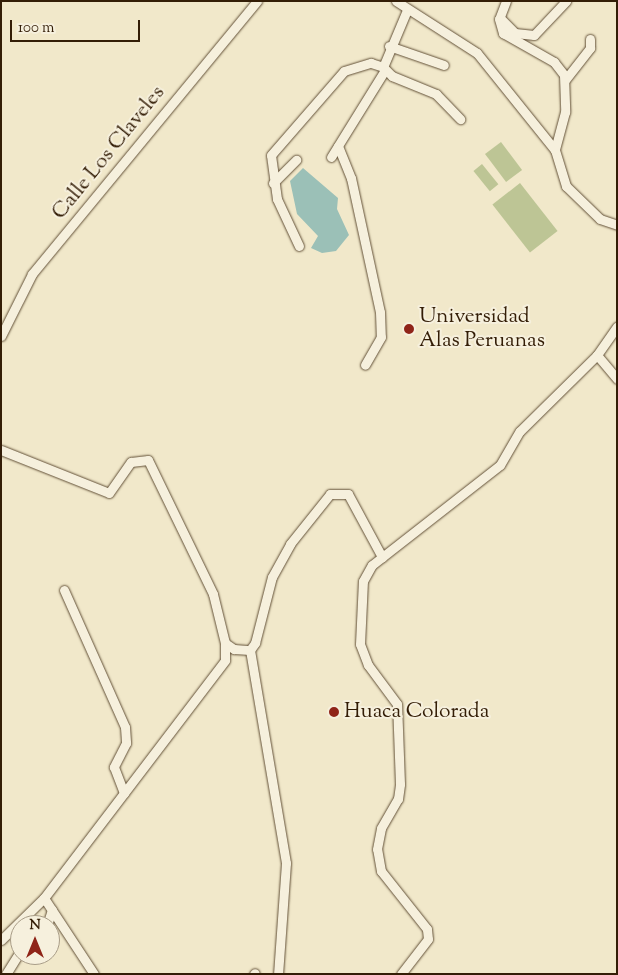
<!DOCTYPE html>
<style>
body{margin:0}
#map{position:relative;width:618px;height:975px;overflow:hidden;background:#f1e8ca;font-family:"Sorts Mill Goudy",serif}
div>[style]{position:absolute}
.green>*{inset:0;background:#bdc595;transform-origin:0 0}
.water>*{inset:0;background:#9bc0b7}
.roads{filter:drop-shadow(0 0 1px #625037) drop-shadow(0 0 1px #625037)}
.minor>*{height:9px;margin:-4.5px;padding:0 4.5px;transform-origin:4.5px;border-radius:4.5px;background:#f6f0dd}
.dots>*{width:14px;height:14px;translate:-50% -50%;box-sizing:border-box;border:2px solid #f6f0dd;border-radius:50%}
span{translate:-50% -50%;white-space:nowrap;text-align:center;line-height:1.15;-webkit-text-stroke:4px #f6f0dd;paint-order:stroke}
.street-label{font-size:21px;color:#331d06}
.poi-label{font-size:21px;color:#331d06}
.left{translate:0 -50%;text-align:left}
.frame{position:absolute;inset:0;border:2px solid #331d06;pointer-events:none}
.north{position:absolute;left:10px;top:915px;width:50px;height:50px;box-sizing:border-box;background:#f6f0dd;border:1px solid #a89c87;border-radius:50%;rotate:0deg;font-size:14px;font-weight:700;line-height:20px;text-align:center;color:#331d06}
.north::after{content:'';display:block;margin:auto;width:18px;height:22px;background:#8f2418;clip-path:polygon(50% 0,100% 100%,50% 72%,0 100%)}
.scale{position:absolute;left:10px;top:20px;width:130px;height:22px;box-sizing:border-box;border:2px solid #331d06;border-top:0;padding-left:6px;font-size:15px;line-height:18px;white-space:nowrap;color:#331d06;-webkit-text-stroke:4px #f6f0dd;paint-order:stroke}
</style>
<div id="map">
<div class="green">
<div style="left:501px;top:142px;width:35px;height:20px;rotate:53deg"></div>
<div style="left:482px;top:164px;width:26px;height:11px;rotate:51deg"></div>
<div style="left:520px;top:183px;width:61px;height:35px;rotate:52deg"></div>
</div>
<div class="water">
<div style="clip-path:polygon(303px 168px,338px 198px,337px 209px,349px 235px,336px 251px,322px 253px,311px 248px,318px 236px,297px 214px,290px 181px)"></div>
</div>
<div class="roads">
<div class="minor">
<div style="left:396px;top:1px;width:96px;rotate:32.7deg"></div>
<div style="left:477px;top:53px;width:124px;rotate:51.2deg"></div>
<div style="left:506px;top:1px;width:19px;rotate:111deg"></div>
<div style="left:499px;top:19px;width:15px;rotate:74deg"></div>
<div style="left:503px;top:33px;width:59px;rotate:29.6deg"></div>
<div style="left:554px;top:62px;width:16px;rotate:52deg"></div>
<div style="left:564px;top:75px;width:37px;rotate:88deg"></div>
<div style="left:565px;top:112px;width:39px;rotate:105deg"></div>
<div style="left:555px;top:150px;width:38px;rotate:73deg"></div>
<div style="left:566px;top:186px;width:47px;rotate:44.1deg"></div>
<div style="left:600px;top:219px;width:18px;rotate:19deg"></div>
<div style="left:407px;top:10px;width:62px;rotate:112.8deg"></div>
<div style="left:383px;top:67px;width:13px;rotate:45deg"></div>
<div style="left:392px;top:76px;width:48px;rotate:22.2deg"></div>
<div style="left:436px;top:94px;width:35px;rotate:46deg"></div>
<div style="left:501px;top:19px;width:20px;rotate:45deg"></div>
<div style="left:515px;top:33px;width:19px;rotate:6deg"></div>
<div style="left:534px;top:35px;width:47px;rotate:-46.7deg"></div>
<div style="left:389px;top:46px;width:58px;rotate:19.1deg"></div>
<div style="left:565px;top:80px;width:41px;rotate:-52deg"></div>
<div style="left:590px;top:48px;width:9px;rotate:-90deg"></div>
<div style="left:338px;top:146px;width:35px;rotate:68deg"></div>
<div style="left:351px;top:178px;width:137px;rotate:77.8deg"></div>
<div style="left:380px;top:312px;width:25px;rotate:88deg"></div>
<div style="left:381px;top:337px;width:32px;rotate:120deg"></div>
<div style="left:331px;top:157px;width:102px;rotate:-58.2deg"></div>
<div style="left:273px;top:183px;width:33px;rotate:-45deg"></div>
<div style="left:299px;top:246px;width:52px;rotate:-115.1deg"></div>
<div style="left:277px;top:199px;width:44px;rotate:-97.8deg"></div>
<div style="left:271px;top:155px;width:111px;rotate:-49deg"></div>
<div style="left:344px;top:71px;width:28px;rotate:-17deg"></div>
<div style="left:371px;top:63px;width:13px;rotate:18deg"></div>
<div style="left:1px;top:336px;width:69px;rotate:-63.4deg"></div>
<div style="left:32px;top:274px;width:354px;rotate:-50.5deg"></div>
<div style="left:597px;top:355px;width:31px;rotate:50deg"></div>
<div style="left:1px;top:450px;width:116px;rotate:21.7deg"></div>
<div style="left:109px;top:493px;width:38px;rotate:-55deg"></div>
<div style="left:131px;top:462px;width:17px;rotate:-7deg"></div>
<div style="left:148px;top:460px;width:149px;rotate:64.1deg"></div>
<div style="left:213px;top:594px;width:50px;rotate:76.2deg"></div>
<div style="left:225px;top:643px;width:11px;rotate:34deg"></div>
<div style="left:234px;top:649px;width:16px;rotate:4deg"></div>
<div style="left:250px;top:650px;width:9px;rotate:-54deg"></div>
<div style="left:255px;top:643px;width:68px;rotate:-75.6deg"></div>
<div style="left:272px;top:577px;width:38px;rotate:-61deg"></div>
<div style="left:290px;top:544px;width:64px;rotate:-51.3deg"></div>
<div style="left:330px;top:494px;width:18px"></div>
<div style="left:348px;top:494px;width:72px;rotate:61.6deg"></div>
<div style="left:64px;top:590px;width:150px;rotate:66deg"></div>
<div style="left:125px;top:727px;width:16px;rotate:86deg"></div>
<div style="left:126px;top:743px;width:27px;rotate:117deg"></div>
<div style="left:114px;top:767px;width:28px;rotate:69deg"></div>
<div style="left:250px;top:650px;width:216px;rotate:80.4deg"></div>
<div style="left:286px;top:863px;width:111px;rotate:94.1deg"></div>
<div style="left:44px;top:898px;width:91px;rotate:56.7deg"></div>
<div style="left:47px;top:925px;width:16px;rotate:-72deg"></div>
<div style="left:1px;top:940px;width:60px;rotate:-44.3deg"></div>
<div style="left:44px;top:898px;width:299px;rotate:-52.7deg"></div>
<div style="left:225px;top:660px;width:17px;rotate:-90deg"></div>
<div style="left:6px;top:974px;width:26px;rotate:-58deg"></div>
<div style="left:254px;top:974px;width:1px;rotate:-45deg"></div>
<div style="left:401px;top:974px;width:44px;rotate:-52.4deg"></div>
<div style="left:428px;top:939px;width:10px;rotate:-96deg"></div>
<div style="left:427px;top:929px;width:74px;rotate:-128.4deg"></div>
<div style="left:381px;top:871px;width:22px;rotate:-100deg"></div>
<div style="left:377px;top:849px;width:21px;rotate:-79deg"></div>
<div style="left:381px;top:828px;width:34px;rotate:-60deg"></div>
<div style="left:398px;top:799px;width:15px;rotate:-82deg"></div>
<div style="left:400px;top:784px;width:80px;rotate:-92.1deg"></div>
<div style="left:397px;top:704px;width:49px;rotate:-126.6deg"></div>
<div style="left:368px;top:665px;width:22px;rotate:-111deg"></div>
<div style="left:360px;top:644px;width:63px;rotate:-87.3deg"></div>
<div style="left:363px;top:581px;width:18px;rotate:-61deg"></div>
<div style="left:372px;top:565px;width:162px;rotate:-38deg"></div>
<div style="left:500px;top:465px;width:39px;rotate:-60deg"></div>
<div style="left:520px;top:431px;width:108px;rotate:-44.6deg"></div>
<div style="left:597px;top:355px;width:35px;rotate:-55deg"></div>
</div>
</div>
<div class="dots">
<div style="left:409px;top:329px;background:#8f2418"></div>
<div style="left:334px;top:712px;background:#8f2418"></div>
</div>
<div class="street-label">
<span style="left:109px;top:153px;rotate:-51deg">Calle Los Claveles</span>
</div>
<div class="poi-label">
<span class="left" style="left:419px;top:329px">Universidad<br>Alas Peruanas</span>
<span class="left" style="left:344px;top:712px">Huaca Colorada</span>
</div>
<div class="frame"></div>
<div class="north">N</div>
<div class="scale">100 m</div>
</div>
